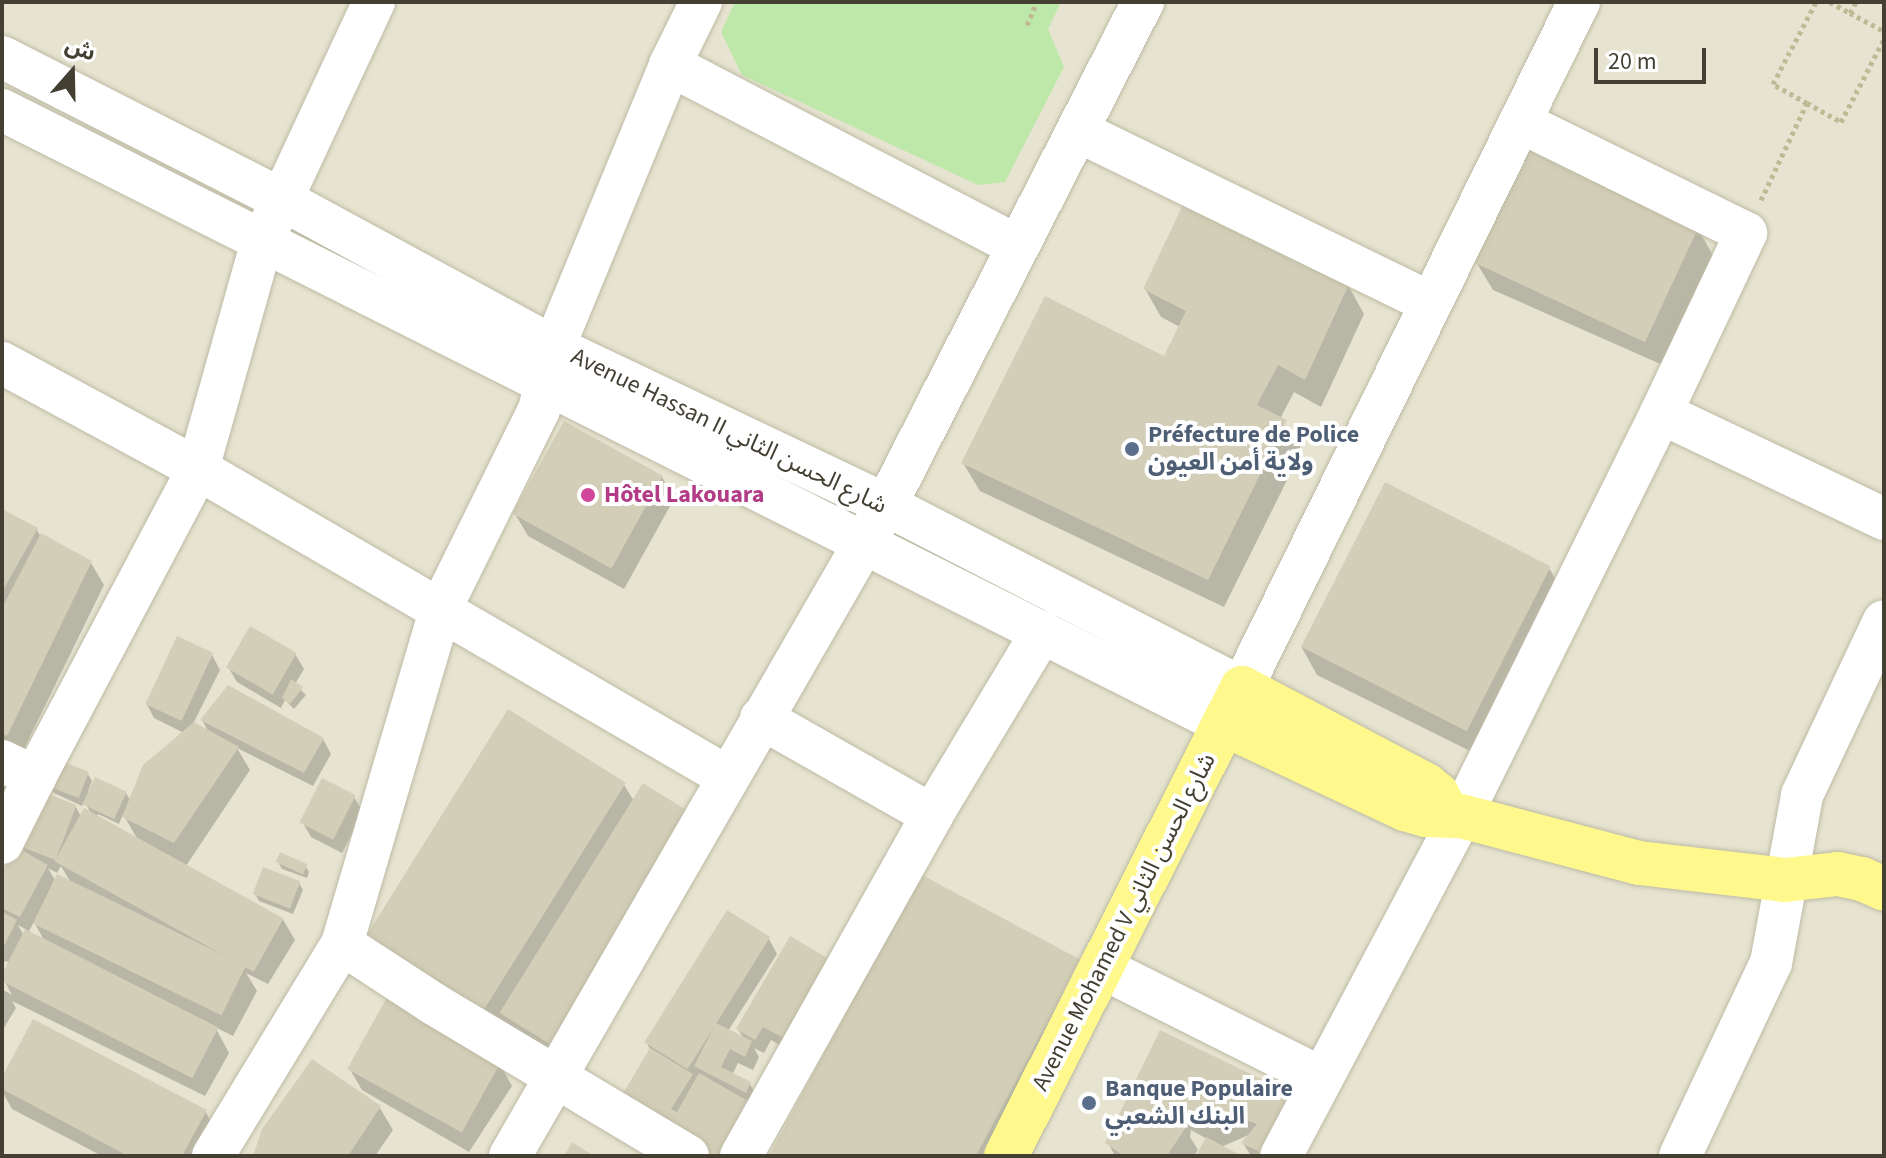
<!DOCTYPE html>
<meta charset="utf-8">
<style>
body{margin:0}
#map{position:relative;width:1886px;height:1158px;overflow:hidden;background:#f2f0e2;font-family:"Source Sans 3","Noto Sans Arabic",sans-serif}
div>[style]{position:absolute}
.residential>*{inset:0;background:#e6e4d0;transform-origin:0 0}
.green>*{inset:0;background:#bde8a9}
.shadow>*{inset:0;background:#0003}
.building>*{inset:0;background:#d3ceb7;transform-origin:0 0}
.path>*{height:5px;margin-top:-2.5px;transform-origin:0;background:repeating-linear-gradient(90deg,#bfb995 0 4px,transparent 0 8px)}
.roads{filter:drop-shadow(0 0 2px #bdbaa5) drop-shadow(0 0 2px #bdbaa5)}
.minor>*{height:42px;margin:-21px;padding:0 21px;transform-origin:21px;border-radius:21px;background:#fff}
.major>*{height:44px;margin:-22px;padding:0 22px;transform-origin:22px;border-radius:22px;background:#fff88d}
.dots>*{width:22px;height:22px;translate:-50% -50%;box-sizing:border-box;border:4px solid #fff;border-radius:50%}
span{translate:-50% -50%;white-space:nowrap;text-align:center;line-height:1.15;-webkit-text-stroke:8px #fff;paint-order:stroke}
.street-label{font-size:24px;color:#434033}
.service-label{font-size:24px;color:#4e5e75;font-weight:700}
.left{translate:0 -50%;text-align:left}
.hotel-label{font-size:24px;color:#b23c85;font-weight:700}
.frame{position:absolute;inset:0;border:4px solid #434033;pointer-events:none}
.north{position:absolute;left:32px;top:32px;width:80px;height:80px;-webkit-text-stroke:6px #fff;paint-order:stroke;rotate:20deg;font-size:22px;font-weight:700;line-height:32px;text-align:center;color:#434033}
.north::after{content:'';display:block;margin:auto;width:28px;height:36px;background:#434033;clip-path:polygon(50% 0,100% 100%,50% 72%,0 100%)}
.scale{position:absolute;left:1594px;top:48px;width:112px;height:36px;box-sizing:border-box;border:4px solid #434033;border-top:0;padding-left:10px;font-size:24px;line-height:28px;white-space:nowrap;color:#434033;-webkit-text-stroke:6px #fff;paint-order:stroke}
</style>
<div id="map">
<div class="residential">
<div style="left:2px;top:2px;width:1882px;height:1154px"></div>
</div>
<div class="green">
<div style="clip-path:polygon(735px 2px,1061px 2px,1048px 29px,1064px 67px,1005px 182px,978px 185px,742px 75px,721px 32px)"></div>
</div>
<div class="shadow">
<div style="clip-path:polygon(1698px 229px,1714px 257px,1665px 366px,1493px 290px,1476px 262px)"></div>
<div style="clip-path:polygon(1348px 285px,1364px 314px,1321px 407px,1294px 392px,1280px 419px,1302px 450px,1224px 607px,980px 491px,963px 463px,1165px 359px,1180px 327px,1161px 317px,1145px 289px)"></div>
<div style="clip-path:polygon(662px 477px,674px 499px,624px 589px,528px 536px,515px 514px)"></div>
<div style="clip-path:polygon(2px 512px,37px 530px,41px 537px,91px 563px,104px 585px,20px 757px,2px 748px)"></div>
<div style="clip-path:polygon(1549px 568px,1566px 596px,1476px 754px,1317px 675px,1301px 646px)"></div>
<div style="clip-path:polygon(295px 654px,304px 669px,295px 684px,306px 695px,294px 709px,285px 700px,281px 708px,237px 682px,228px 667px)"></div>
<div style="clip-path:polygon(evenodd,212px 655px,220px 670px,193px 724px,209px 733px,202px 720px,323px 739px,331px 754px,313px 786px,237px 748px,250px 770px,186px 866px,282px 918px,295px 940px,268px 984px,246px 973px,257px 991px,233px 1036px,215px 1027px,229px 1053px,205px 1096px,12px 1001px,16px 1008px,2px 1031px,2px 989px,12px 995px,4px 980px,12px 963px,5px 961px,2px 969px,2px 877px,26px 855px,20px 844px,76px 807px,81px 817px,92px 815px,84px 801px,82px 806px,54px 793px,50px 786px,88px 774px,92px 781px,88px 791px,126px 793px,131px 802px,184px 733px,154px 718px,146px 703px,212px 655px,98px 814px,119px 824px,123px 814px,138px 840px,97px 817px,98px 814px,212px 655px,61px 866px,71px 883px,56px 882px,48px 868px,57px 873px,61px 866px,212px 655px,34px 922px,45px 942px,28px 933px,34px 922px,212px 655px,18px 925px,27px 930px,24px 936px,18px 925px)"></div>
<div style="clip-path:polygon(624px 785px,634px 801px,564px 1066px,363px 942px)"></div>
<div style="clip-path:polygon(354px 797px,363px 812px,342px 853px,311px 837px,303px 823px)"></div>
<div style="clip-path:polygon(278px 862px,305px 865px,309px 872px,307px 878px,282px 869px)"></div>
<div style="clip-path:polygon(921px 876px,1096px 990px,1007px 1156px,771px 1156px)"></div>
<div style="clip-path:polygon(299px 883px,303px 890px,293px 914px,259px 901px,255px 894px)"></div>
<div style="clip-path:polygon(769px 939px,777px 954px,728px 1031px,744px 1039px,738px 1029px,790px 939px,804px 1059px,771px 1040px,764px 1053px,754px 1048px,759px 1057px,753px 1070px,738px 1063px,732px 1075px,750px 1084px,758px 1099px,742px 1156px,700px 1156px,629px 1114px,651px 1051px,646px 1042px)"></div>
<div style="clip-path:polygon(1160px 1033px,1293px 1097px,1288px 1156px,1251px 1156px,1243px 1143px,1251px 1134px,1221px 1147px,1238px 1156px,1198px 1156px,1207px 1139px,1191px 1130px,1190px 1137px,1198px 1150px,1194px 1156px,1115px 1156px,1108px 1143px)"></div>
<div style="clip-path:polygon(312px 1062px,380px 1108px,393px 1130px,375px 1156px,255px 1156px)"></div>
<div style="clip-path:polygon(500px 1064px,512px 1086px,469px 1152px,362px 1090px,349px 1068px)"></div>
<div style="clip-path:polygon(2px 1081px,205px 1111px,218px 1133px,206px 1156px,102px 1156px,12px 1109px,2px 1091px)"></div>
</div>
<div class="building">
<div style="left:1525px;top:145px;width:192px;height:128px;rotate:25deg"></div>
<div style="clip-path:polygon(1187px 196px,1349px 284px,1305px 380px,1278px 365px,1257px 405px,1287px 420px,1208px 580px,961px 463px,1045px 296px,1164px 356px,1186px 311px,1143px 289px)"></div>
<div style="left:564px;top:421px;width:113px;height:106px;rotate:29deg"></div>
<div style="left:1385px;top:482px;width:186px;height:185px;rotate:27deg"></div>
<div style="clip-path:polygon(2px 509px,38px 528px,2px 592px)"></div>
<div style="clip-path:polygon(41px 533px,92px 561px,7px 736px,2px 733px,2px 608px)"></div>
<div style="left:250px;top:626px;width:54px;height:48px;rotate:30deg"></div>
<div style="left:177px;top:636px;width:40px;height:75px;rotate:25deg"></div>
<div style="clip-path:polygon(291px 679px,303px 687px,290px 704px,282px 698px)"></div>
<div style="clip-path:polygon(228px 685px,324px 738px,304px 773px,200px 720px)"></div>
<div style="left:508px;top:709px;width:139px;height:275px;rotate:32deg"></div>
<div style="clip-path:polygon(194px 722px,239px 747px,174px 843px,122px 817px,143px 765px)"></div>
<div style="left:58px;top:760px;width:33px;height:28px;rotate:21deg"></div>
<div style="left:95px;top:777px;width:35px;height:30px;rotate:25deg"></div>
<div style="left:322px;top:778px;width:38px;height:50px;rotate:27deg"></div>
<div style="left:643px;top:783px;width:60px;height:271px;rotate:32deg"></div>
<div style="left:43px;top:792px;width:36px;height:59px;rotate:21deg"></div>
<div style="left:84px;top:808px;width:228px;height:61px;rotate:29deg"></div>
<div style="clip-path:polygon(16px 847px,48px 865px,20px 917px,2px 908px,2px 873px)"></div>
<div style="left:280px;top:852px;width:30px;height:11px;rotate:24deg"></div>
<div style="left:263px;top:867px;width:40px;height:29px;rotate:21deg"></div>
<div style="left:57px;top:874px;width:210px;height:55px;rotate:26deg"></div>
<div style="clip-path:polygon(920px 874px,1081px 960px,976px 1156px,769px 1156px)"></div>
<div style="left:727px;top:910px;width:51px;height:156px;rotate:32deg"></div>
<div style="clip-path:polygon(2px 912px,17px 920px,2px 950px)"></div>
<div style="left:25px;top:929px;width:217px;height:57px;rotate:27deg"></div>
<div style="clip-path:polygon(790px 936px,841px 966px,796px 1045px,763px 1027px,755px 1040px,736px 1029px)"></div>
<div style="left:386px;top:999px;width:131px;height:80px;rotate:29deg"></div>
<div style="clip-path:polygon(33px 1019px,207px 1110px,182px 1156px,128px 1156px,2px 1089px,2px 1077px)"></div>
<div style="clip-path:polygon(716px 1023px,752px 1041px,745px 1057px,730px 1049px,721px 1067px,751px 1082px,746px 1093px,694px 1066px)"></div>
<div style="clip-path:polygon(1160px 1030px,1294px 1095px,1266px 1155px,1241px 1143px,1257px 1124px,1233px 1115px,1208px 1126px,1179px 1109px,1177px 1122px,1186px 1127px,1167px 1156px,1124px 1156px,1105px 1143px)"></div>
<div style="clip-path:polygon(650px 1048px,693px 1074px,671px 1109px,677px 1112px,699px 1073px,755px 1105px,726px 1156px,714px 1156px,619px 1100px)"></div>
<div style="clip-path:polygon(312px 1059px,381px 1106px,348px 1156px,253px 1156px,262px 1129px)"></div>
<div style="clip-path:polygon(1206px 1137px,1242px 1156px,1196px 1156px)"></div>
<div style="clip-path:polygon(572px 1142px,594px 1156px,564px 1156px)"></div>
</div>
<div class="path">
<div style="left:1830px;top:2px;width:23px;rotate:29deg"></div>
<div style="left:1850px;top:13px;width:13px;rotate:-61deg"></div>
<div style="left:1850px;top:13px;width:38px;rotate:28deg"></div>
<div style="left:1027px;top:25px;width:25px;rotate:-67deg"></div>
<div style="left:1807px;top:103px;width:39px;rotate:29deg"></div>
<div style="left:1841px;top:122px;width:93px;rotate:-62.6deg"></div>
<div style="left:1761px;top:200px;width:107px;rotate:-64.6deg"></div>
<div style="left:1807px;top:103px;width:39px;rotate:-151deg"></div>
<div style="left:1773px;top:84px;width:93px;rotate:-62.3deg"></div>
</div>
<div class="roads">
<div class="minor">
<div style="left:2px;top:57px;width:315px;rotate:27deg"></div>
<div style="left:283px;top:200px;width:308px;rotate:28.5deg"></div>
<div style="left:554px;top:347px;width:368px;rotate:25.4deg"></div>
<div style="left:886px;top:505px;width:400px;rotate:27.2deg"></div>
<div style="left:1242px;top:688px;width:764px;rotate:-63.84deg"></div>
<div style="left:670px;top:65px;width:391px;rotate:27.5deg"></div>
<div style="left:2px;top:110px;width:1368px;rotate:26.68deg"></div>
<div style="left:1078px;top:131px;width:390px;rotate:26deg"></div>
<div style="left:2px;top:363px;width:223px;rotate:28.4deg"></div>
<div style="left:198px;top:469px;width:611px;rotate:30.18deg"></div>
<div style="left:1661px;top:413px;width:247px;rotate:25.4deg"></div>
<div style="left:761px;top:718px;width:197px;rotate:29.6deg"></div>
<div style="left:932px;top:815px;width:214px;rotate:-59deg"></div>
<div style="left:2px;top:761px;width:37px;rotate:26deg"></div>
<div style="left:35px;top:777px;width:348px;rotate:-62.1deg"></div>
<div style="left:198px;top:469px;width:236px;rotate:-74.3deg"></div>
<div style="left:262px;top:242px;width:265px;rotate:-65deg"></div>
<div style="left:2px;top:843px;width:74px;rotate:-63.4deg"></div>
<div style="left:342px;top:944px;width:110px;rotate:33.1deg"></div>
<div style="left:434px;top:1004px;width:296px;rotate:30.9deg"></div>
<div style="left:1102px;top:968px;width:246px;rotate:26.6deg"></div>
<div style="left:213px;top:1156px;width:248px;rotate:-58.7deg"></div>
<div style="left:342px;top:944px;width:348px;rotate:-73.6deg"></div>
<div style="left:440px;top:610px;width:223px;rotate:-63.7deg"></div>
<div style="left:539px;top:410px;width:65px;rotate:-76.6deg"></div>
<div style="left:554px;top:347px;width:305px;rotate:-67.6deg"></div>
<div style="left:670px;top:65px;width:70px;rotate:-63.8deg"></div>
<div style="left:510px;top:1156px;width:752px;rotate:-59.99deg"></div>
<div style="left:886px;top:505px;width:565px;rotate:-62.94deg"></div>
<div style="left:741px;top:1156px;width:391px;rotate:-60.7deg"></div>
<div style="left:1281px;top:1156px;width:385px;rotate:-62.1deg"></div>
<div style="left:1461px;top:816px;width:450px;rotate:-63.6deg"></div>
<div style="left:1661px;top:413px;width:199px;rotate:-64.7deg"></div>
<div style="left:1746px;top:233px;width:252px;rotate:-153.8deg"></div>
<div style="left:1680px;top:1156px;width:213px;rotate:-64.8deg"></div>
<div style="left:1771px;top:963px;width:171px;rotate:-79.5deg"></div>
<div style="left:1802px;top:795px;width:192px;rotate:-64.8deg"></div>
</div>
<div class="major">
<div style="left:1224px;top:724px;width:200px;rotate:25.2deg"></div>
<div style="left:1405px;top:809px;width:22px;rotate:16deg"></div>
<div style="left:1426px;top:815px;width:35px;rotate:2deg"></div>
<div style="left:1461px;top:816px;width:184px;rotate:14.8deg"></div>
<div style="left:1639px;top:863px;width:147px;rotate:6.6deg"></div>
<div style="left:1785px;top:880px;width:53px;rotate:-6.5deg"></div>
<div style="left:1838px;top:874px;width:25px;rotate:12deg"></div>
<div style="left:1862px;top:879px;width:24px;rotate:24deg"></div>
<div style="left:1006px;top:1156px;width:524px;rotate:-63.24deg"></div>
<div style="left:1242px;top:688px;width:208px;rotate:27.8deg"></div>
<div style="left:1426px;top:785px;width:14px;rotate:39deg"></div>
<div style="left:1437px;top:794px;width:21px;rotate:62deg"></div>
</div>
</div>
<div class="dots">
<div style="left:1132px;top:449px;background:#5c6f8a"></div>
<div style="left:588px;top:495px;background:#d1479c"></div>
<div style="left:1089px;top:1103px;background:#5c6f8a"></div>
</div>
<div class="street-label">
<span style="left:729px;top:431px;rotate:26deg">Avenue Hassan II شارع الحسن الثاني</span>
<span style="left:1124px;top:922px;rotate:-63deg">Avenue Mohamed V شارع الحسن الثاني</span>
</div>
<div class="service-label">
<span class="left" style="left:1148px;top:449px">Préfecture de Police<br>ولاية أمن العيون</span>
<span class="left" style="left:1105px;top:1103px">Banque Populaire<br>البنك الشعبي</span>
</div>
<div class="hotel-label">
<span class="left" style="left:604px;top:495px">Hôtel Lakouara</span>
</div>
<div class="frame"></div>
<div class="north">ش</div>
<div class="scale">20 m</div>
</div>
